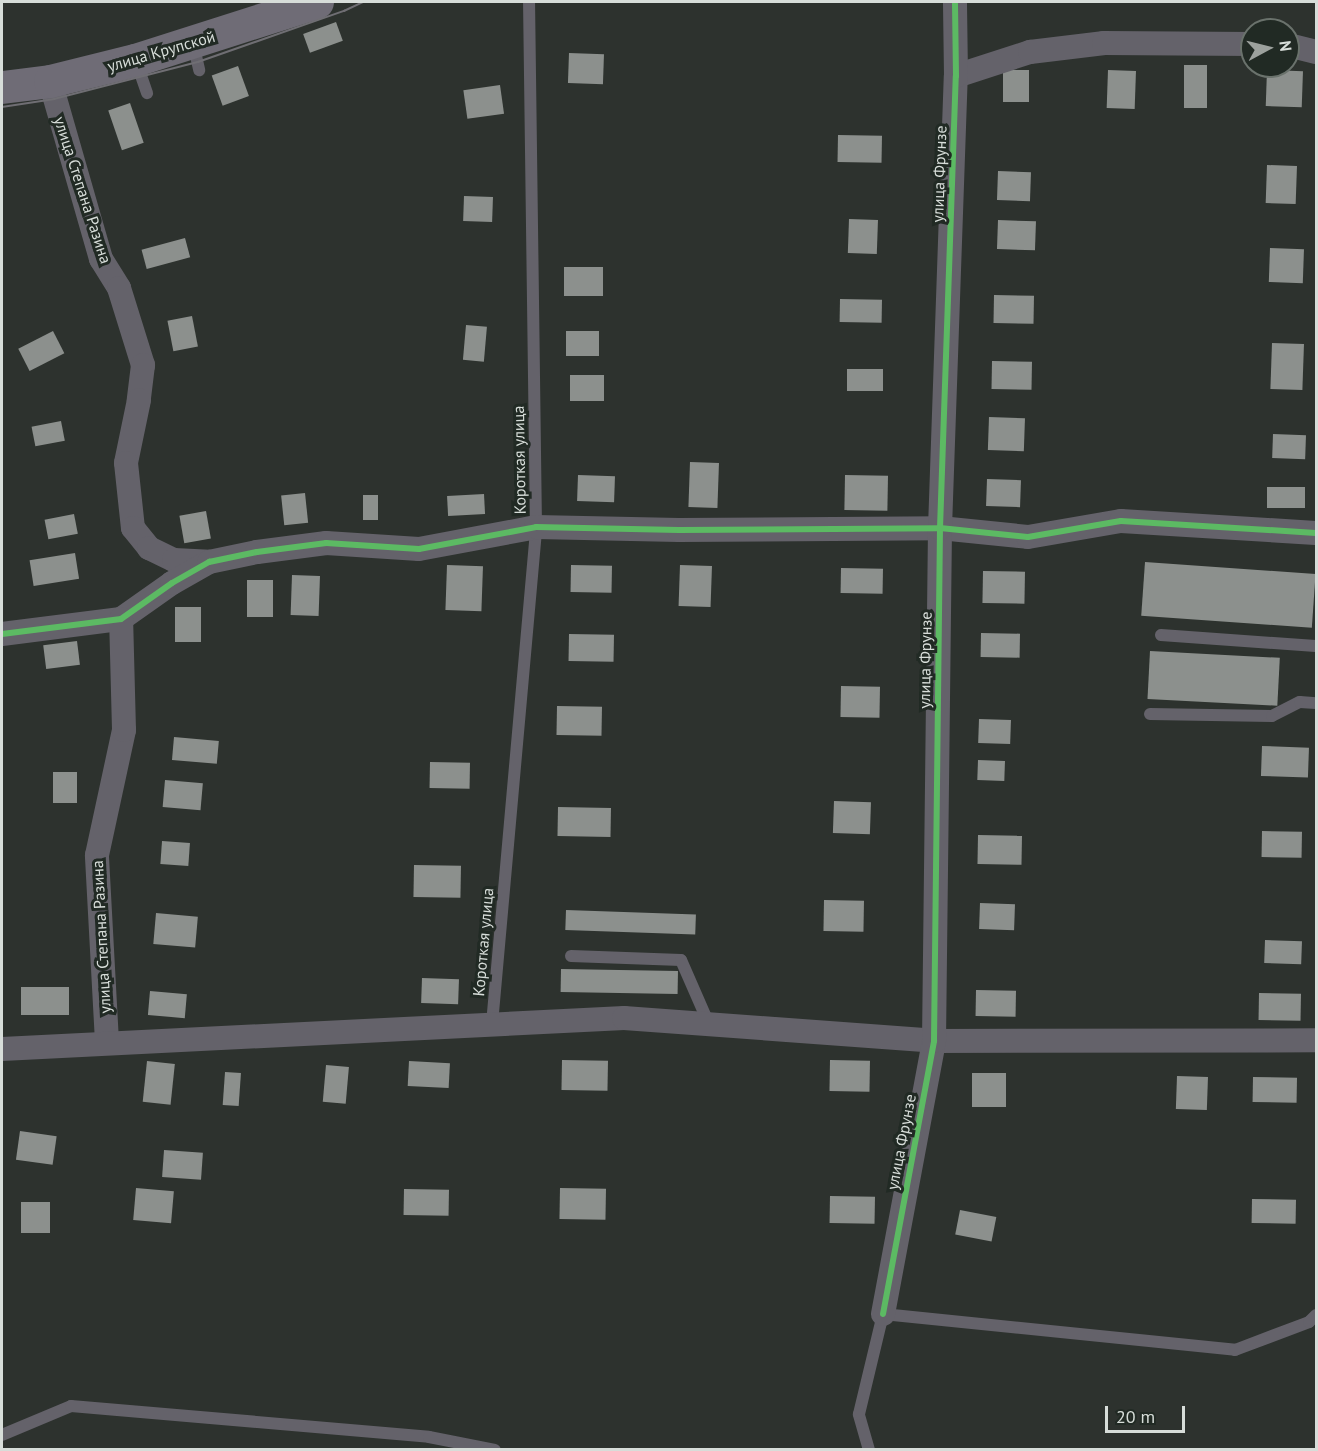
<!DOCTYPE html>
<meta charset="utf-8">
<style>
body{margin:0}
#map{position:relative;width:1318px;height:1451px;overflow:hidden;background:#2d322e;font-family:"PT Sans",sans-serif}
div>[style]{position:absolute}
.building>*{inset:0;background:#8c908d;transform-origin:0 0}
.service>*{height:12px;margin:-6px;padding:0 6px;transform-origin:6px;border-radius:6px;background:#64626a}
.minor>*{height:24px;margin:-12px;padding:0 12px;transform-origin:12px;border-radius:12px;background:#64626a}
.secondary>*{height:33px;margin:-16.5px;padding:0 16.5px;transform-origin:16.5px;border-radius:16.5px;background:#6f6c76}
.tram>*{height:1.5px;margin:-0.75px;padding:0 0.75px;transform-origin:0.75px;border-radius:0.75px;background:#6f6e73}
.cycleway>*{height:6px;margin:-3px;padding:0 3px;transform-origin:3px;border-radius:3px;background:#5cba63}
span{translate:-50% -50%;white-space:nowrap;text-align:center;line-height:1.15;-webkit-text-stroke:6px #212a24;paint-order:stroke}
.street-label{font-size:16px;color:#d7ddd9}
.frame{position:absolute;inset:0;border:3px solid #d7ddd9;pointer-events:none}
.north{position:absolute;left:1240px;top:18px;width:60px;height:60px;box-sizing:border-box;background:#212a24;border:2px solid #6a726c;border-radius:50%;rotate:83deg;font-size:16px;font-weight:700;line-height:24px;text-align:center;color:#d7ddd9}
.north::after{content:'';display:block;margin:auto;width:21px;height:27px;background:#9ca19d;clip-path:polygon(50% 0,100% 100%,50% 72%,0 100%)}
.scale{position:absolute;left:1105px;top:1406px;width:80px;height:27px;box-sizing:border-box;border:3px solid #d7ddd9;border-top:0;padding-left:8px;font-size:18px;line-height:21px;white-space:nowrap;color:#d7ddd9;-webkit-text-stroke:4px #212a24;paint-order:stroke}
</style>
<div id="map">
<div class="building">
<div style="left:336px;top:22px;width:20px;height:35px;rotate:70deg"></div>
<div style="left:569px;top:53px;width:35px;height:30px;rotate:2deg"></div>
<div style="left:1184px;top:65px;width:23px;height:43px"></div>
<div style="left:238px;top:66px;width:32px;height:28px;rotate:70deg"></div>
<div style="left:1003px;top:70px;width:26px;height:32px"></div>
<div style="left:1108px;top:70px;width:28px;height:38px;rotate:2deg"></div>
<div style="left:1267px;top:70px;width:36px;height:36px;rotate:2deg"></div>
<div style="left:500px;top:85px;width:29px;height:37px;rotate:82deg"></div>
<div style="left:130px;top:103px;width:42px;height:23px;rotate:71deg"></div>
<div style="left:838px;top:135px;width:44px;height:27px;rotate:1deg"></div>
<div style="left:1267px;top:165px;width:30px;height:38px;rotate:2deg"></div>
<div style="left:998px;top:171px;width:33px;height:29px;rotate:2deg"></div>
<div style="left:464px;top:196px;width:29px;height:25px;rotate:2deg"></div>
<div style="left:849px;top:219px;width:29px;height:34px;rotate:2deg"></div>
<div style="left:998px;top:220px;width:38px;height:29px;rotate:2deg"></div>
<div style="left:185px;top:238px;width:20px;height:45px;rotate:75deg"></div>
<div style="left:1270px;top:248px;width:34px;height:34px;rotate:2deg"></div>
<div style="left:564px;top:267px;width:39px;height:29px"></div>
<div style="left:994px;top:295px;width:40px;height:28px;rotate:1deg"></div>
<div style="left:840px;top:299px;width:42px;height:23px;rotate:1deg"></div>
<div style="left:192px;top:316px;width:31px;height:25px;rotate:79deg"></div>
<div style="left:466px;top:325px;width:21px;height:35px;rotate:5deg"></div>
<div style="left:53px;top:331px;width:25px;height:39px;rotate:63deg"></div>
<div style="left:566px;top:331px;width:33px;height:25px"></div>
<div style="left:1272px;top:343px;width:32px;height:46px;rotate:2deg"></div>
<div style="left:992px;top:361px;width:40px;height:28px;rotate:1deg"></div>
<div style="left:847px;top:369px;width:36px;height:22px"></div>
<div style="left:570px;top:375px;width:34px;height:26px"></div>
<div style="left:989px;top:417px;width:36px;height:33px;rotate:2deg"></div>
<div style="left:61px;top:421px;width:20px;height:30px;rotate:79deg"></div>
<div style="left:1273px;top:434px;width:33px;height:24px;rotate:2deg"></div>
<div style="left:690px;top:462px;width:29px;height:45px;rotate:2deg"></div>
<div style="left:578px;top:475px;width:37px;height:26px;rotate:2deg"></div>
<div style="left:845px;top:475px;width:43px;height:35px;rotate:1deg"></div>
<div style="left:987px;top:479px;width:34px;height:27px;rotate:2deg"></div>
<div style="left:1267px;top:487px;width:38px;height:21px"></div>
<div style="left:305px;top:493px;width:30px;height:24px;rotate:84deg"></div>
<div style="left:484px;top:494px;width:20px;height:37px;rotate:87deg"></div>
<div style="left:363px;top:495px;width:15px;height:25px"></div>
<div style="left:206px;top:511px;width:28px;height:27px;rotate:80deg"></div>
<div style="left:74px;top:514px;width:20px;height:30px;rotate:79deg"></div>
<div style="left:75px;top:553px;width:26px;height:46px;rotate:81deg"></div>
<div style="left:1145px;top:562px;width:171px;height:54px;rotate:4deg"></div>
<div style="left:447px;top:565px;width:36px;height:45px;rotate:2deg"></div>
<div style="left:571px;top:565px;width:41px;height:27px;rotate:1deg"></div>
<div style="left:680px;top:565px;width:32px;height:41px;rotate:2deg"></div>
<div style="left:841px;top:568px;width:42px;height:25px;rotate:1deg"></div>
<div style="left:983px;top:571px;width:42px;height:32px;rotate:1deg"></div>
<div style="left:292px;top:575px;width:28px;height:40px;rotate:2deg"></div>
<div style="left:247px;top:580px;width:26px;height:37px"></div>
<div style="left:175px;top:607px;width:26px;height:35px"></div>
<div style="left:981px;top:633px;width:39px;height:24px;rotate:1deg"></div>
<div style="left:569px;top:634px;width:45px;height:27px;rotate:1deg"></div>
<div style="left:77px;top:641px;width:24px;height:34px;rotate:83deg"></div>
<div style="left:1150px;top:651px;width:130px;height:48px;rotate:3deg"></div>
<div style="left:841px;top:686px;width:39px;height:31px;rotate:1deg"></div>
<div style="left:557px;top:706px;width:45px;height:29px;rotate:1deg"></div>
<div style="left:979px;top:719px;width:32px;height:24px;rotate:2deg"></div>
<div style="left:174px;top:737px;width:45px;height:23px;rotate:5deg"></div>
<div style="left:1262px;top:746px;width:47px;height:30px;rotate:2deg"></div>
<div style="left:978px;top:760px;width:27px;height:20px;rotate:2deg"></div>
<div style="left:430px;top:762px;width:40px;height:26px;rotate:1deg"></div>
<div style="left:53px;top:772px;width:24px;height:31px"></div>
<div style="left:165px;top:780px;width:38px;height:27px;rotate:5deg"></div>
<div style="left:834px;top:801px;width:37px;height:32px;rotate:2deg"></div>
<div style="left:558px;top:807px;width:53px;height:29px;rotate:1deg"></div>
<div style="left:1262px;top:831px;width:40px;height:26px;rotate:1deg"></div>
<div style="left:978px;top:835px;width:44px;height:29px;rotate:1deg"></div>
<div style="left:162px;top:841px;width:28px;height:23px;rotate:4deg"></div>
<div style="left:414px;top:865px;width:47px;height:32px;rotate:1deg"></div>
<div style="left:824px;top:900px;width:40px;height:31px;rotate:1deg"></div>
<div style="left:980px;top:903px;width:35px;height:26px;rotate:2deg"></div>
<div style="left:566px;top:910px;width:130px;height:20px;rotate:2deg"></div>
<div style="left:156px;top:913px;width:42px;height:31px;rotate:5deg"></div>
<div style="left:1265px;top:940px;width:37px;height:23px;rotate:2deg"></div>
<div style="left:561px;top:969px;width:117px;height:23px;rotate:1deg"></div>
<div style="left:422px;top:978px;width:37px;height:25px;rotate:2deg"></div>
<div style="left:21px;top:987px;width:48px;height:28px"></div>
<div style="left:976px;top:990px;width:40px;height:26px;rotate:1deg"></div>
<div style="left:150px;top:991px;width:37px;height:24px;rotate:5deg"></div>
<div style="left:1259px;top:993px;width:42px;height:27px;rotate:1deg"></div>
<div style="left:562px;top:1060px;width:46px;height:30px;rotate:1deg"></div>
<div style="left:830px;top:1060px;width:40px;height:31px;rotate:1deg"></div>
<div style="left:147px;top:1061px;width:28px;height:41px;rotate:6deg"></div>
<div style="left:409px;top:1061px;width:41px;height:25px;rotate:3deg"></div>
<div style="left:326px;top:1065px;width:23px;height:37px;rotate:5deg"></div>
<div style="left:225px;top:1072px;width:16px;height:33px;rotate:4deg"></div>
<div style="left:972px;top:1073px;width:34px;height:34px"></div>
<div style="left:1177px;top:1076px;width:31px;height:33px;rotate:2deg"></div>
<div style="left:1253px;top:1077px;width:44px;height:25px;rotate:1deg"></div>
<div style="left:20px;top:1131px;width:37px;height:29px;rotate:8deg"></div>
<div style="left:164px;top:1150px;width:39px;height:27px;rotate:4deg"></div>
<div style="left:136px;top:1188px;width:38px;height:32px;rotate:5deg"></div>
<div style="left:560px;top:1188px;width:46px;height:31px;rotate:1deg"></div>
<div style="left:404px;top:1189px;width:45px;height:26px;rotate:1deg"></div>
<div style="left:830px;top:1196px;width:45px;height:27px;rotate:1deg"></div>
<div style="left:1252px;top:1199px;width:44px;height:24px;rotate:1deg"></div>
<div style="left:21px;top:1202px;width:29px;height:31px"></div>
<div style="left:960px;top:1210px;width:37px;height:25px;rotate:11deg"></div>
</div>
<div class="service">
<div style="left:193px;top:43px;width:28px;rotate:77deg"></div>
<div style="left:136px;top:61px;width:34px;rotate:71deg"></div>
<div style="left:1161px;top:635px;width:155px;rotate:4.1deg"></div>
<div style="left:1150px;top:714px;width:122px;rotate:0.9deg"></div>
<div style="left:1272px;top:716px;width:31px;rotate:-27deg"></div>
<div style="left:1300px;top:702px;width:16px;rotate:4deg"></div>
<div style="left:571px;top:956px;width:110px;rotate:2.1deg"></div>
<div style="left:681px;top:960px;width:70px;rotate:66.4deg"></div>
<div style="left:492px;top:1024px;width:499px;rotate:-84.9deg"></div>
<div style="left:536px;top:527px;width:525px;rotate:-90.76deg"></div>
<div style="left:2px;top:1435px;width:75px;rotate:-22.8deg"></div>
<div style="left:71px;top:1406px;width:359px;rotate:4.9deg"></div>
<div style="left:429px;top:1437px;width:67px;rotate:11.1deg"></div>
<div style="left:869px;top:1450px;width:37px;rotate:-106deg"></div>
<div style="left:859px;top:1414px;width:103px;rotate:-76.5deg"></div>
<div style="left:883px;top:1314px;width:354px;rotate:5.8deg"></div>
<div style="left:1235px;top:1350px;width:79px;rotate:-20.7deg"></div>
<div style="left:1309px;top:1322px;width:10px;rotate:-45deg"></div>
</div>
<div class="minor">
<div style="left:1288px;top:45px;width:29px;rotate:14deg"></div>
<div style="left:956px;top:76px;width:78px;rotate:-18deg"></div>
<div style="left:1030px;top:52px;width:75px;rotate:-6.9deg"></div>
<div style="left:1104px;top:43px;width:148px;rotate:0.4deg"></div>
<div style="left:50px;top:81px;width:185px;rotate:74deg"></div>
<div style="left:101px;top:259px;width:34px;rotate:58deg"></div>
<div style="left:119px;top:288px;width:81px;rotate:72.7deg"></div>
<div style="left:143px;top:365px;width:35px;rotate:97deg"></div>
<div style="left:139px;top:400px;width:64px;rotate:101.7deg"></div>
<div style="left:126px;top:463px;width:65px;rotate:83.9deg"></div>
<div style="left:133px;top:528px;width:26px;rotate:51deg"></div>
<div style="left:149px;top:548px;width:28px;rotate:26deg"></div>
<div style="left:174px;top:560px;width:35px;rotate:3deg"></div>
<div style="left:2px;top:634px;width:120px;rotate:-7.2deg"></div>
<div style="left:121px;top:619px;width:62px;rotate:-35.2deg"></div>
<div style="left:172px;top:583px;width:43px;rotate:-29.6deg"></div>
<div style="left:209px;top:562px;width:49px;rotate:-11.8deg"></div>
<div style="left:257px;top:552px;width:70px;rotate:-7.4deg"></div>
<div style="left:326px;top:543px;width:93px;rotate:3.7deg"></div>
<div style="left:419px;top:549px;width:119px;rotate:-10.6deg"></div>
<div style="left:536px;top:527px;width:143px;rotate:1.2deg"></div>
<div style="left:679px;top:530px;width:261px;rotate:-0.4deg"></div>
<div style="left:940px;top:528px;width:88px;rotate:5.8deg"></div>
<div style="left:1028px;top:537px;width:94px;rotate:-9.8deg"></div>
<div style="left:1121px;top:521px;width:195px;rotate:3.5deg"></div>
<div style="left:107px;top:1042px;width:187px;rotate:-93.1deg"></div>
<div style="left:97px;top:855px;width:128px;rotate:-77.8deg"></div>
<div style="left:124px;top:730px;width:111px;rotate:-91.5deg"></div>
<div style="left:2px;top:1049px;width:623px;rotate:-2.85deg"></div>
<div style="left:624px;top:1018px;width:311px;rotate:4.2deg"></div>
<div style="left:934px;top:1041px;width:382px;rotate:-0.1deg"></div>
<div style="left:883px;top:1314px;width:278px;rotate:-79.4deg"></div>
<div style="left:934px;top:1041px;width:513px;rotate:-89.33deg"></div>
<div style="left:940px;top:528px;width:452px;rotate:-88deg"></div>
<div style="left:956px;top:76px;width:74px;rotate:-90.8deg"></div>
</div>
<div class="secondary">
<div style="left:2px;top:87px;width:48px;rotate:-7.1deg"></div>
<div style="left:50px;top:81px;width:88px;rotate:-13.9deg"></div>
<div style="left:135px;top:60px;width:191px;rotate:-17.7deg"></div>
</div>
<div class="tram">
<div style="left:2px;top:107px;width:53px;rotate:-8.7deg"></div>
<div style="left:54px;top:99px;width:149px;rotate:-14.4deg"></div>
<div style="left:198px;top:62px;width:155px;rotate:-19.3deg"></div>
<div style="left:344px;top:11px;width:21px;rotate:-25deg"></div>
</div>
<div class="cycleway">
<div style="left:2px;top:634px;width:120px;rotate:-7.2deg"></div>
<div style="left:121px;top:619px;width:62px;rotate:-35.2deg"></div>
<div style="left:172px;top:583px;width:43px;rotate:-29.6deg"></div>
<div style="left:209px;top:562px;width:49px;rotate:-11.8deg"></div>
<div style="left:257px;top:552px;width:70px;rotate:-7.4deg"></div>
<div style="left:326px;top:543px;width:93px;rotate:3.7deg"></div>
<div style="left:419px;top:549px;width:119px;rotate:-10.6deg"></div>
<div style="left:536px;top:527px;width:143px;rotate:1.2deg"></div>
<div style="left:679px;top:530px;width:261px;rotate:-0.4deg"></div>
<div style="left:940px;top:528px;width:88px;rotate:5.8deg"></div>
<div style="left:1028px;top:537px;width:94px;rotate:-9.8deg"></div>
<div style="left:1121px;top:521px;width:195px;rotate:3.5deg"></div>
<div style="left:883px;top:1314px;width:278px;rotate:-79.4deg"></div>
<div style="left:934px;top:1041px;width:513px;rotate:-89.33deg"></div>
<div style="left:940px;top:528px;width:452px;rotate:-88deg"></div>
<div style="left:956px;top:76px;width:74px;rotate:-90.8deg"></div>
</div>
<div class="street-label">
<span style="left:161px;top:51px;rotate:-16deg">улица Крупской</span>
<span style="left:939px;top:174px;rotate:-88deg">улица Фрунзе</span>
<span style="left:83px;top:190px;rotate:72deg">улица Степана Разина</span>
<span style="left:519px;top:460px;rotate:-91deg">Короткая улица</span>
<span style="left:925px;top:660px;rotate:-89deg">улица Фрунзе</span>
<span style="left:101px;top:937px;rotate:-93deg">улица Степана Разина</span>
<span style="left:483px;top:942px;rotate:-85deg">Короткая улица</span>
<span style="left:901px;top:1142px;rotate:-79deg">улица Фрунзе</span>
</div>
<div class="frame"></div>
<div class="north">N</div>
<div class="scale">20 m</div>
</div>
